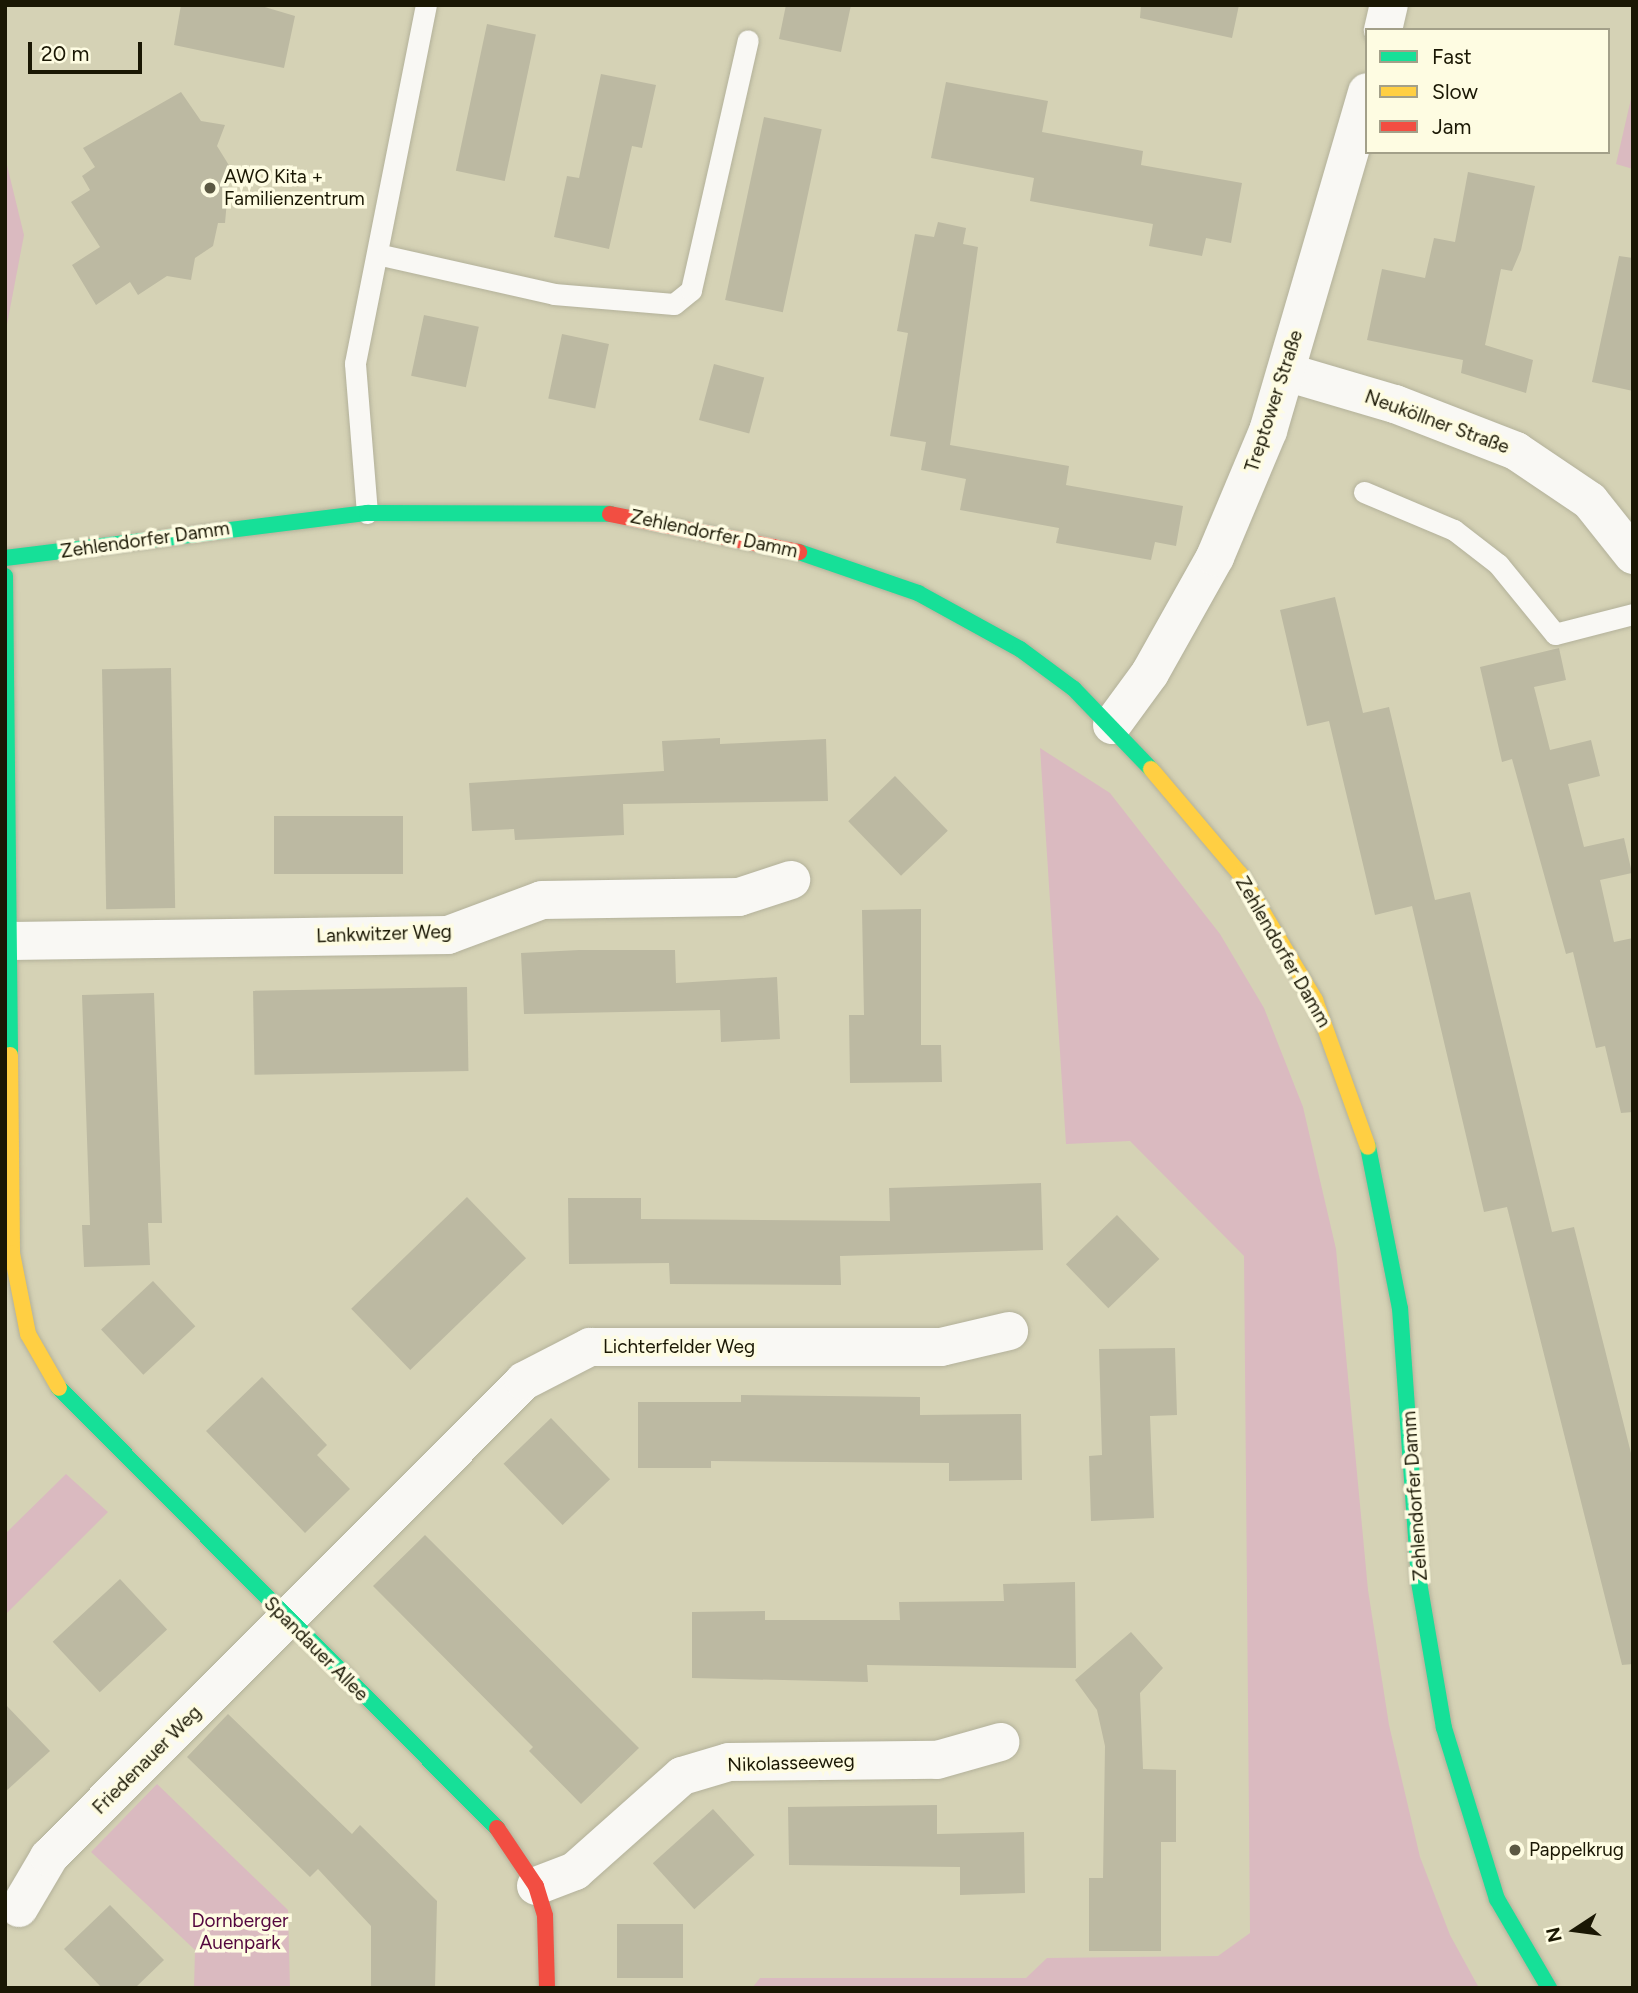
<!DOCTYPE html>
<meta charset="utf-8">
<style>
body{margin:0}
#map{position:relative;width:1638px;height:1993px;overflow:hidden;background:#d5d2b5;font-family:Figtree,sans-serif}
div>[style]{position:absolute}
.green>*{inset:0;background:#dabac0}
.building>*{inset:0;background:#bcb9a2;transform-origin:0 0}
.roads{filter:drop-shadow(0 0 2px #b3b19a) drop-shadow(0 0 2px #b3b19a)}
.lane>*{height:21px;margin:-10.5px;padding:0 10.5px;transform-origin:10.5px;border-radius:10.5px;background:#f9f8f4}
.street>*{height:38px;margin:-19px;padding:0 19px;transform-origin:19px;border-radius:19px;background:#f9f8f4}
.fast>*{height:16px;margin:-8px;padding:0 8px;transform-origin:8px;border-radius:8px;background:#16e098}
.slow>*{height:16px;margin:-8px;padding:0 8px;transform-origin:8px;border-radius:8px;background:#ffcf43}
.jam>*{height:16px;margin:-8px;padding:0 8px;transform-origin:8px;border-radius:8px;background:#f24e42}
.dots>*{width:19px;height:19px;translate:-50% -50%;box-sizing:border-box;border:4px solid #fefce2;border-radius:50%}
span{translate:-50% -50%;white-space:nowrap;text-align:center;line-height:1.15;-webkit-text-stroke:7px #fefce2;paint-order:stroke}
.poi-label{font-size:19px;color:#1a1704}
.left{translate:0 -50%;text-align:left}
.street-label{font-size:19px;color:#1a1704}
.park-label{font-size:19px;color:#53063e}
.frame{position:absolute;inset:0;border:7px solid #1a1704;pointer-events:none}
.legend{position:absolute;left:1365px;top:28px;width:245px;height:126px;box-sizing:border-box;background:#fefce2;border:2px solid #a3a089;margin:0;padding:9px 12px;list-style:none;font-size:21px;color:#1a1704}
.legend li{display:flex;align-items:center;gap:14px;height:35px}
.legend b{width:35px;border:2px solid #a3a089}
.north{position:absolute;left:1540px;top:1895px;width:70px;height:70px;-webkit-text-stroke:5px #fefce2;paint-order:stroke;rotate:257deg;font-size:19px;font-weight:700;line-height:28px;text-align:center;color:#1a1704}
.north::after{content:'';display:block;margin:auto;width:24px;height:32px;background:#1a1704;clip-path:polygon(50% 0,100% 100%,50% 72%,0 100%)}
.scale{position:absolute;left:28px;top:42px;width:114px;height:32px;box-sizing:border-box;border:4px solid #1a1704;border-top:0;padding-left:9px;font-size:21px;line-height:24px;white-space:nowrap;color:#1a1704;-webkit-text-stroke:5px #fefce2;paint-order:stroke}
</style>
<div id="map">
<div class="green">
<div style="clip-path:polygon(1633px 90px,1633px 169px,1616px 164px)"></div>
<div style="clip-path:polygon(5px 157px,24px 235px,5px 335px)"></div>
<div style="clip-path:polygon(1040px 748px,1110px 793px,1220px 934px,1264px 1008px,1303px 1107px,1336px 1249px,1368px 1590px,1389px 1725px,1420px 1857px,1450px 1935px,1479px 1988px,752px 1988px,760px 1978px,1026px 1978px,1047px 1958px,1218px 1956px,1250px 1933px,1244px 1256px,1130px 1141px,1066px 1144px)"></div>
<div style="clip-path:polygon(66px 1474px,108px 1512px,5px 1615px,5px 1534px)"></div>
<div style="clip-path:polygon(157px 1784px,288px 1910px,290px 1988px,194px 1988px,195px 1950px,91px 1852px)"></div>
</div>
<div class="building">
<div style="clip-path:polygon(181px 5px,258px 5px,295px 16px,284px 68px,174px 45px)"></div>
<div style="clip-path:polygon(786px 5px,851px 5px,841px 52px,779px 39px)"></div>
<div style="clip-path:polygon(1141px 5px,1239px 5px,1232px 38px,1140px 18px)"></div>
<div style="left:487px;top:24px;width:50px;height:150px;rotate:12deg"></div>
<div style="clip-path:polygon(601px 74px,656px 85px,642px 148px,632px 146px,609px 249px,554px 237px,567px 176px,579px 178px)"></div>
<div style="clip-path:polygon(946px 82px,1048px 101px,1042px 132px,1143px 151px,1141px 165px,1242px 183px,1231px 243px,1206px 238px,1202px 256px,1149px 246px,1153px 224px,1030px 201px,1034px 178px,931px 158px)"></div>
<div style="clip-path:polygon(181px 92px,201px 121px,225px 125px,217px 146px,230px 167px,225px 223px,218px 223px,213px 246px,195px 258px,191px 280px,167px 276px,138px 295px,130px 282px,96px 305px,72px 265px,100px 247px,71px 202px,90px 190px,82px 176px,95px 167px,83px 148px)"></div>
<div style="left:764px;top:117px;width:59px;height:187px;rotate:12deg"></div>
<div style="clip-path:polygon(1468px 172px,1535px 186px,1521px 250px,1512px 271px,1501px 269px,1485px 345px,1533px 360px,1526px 393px,1461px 373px,1463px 360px,1367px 340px,1382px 269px,1425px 278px,1434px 238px,1455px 242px)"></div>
<div style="clip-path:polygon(938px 222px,966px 228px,963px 244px,978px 247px,950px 445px,1069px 466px,1066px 485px,1183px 506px,1176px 546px,1155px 542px,1151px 560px,1056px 543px,1059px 528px,960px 510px,966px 479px,921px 470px,926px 442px,890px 436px,908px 333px,897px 331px,915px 234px,934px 237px)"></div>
<div style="clip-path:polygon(1619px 256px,1633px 258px,1633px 391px,1592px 382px)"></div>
<div style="left:424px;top:315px;width:56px;height:62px;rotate:12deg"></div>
<div style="left:562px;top:334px;width:48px;height:66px;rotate:12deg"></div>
<div style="left:714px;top:364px;width:52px;height:58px;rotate:15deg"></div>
<div style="clip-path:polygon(1335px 597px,1363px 713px,1389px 707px,1435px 900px,1470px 892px,1552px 1232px,1574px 1227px,1633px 1461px,1633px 1664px,1622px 1665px,1507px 1207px,1484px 1212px,1412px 906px,1375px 915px,1329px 721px,1307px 726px,1280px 610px)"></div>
<div style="clip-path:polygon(1559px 648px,1566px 680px,1534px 687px,1550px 750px,1591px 740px,1600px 776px,1568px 784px,1584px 847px,1624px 838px,1632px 873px,1600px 880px,1614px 942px,1633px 938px,1633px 1112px,1621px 1113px,1605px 1046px,1596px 1048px,1573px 952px,1566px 954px,1512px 759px,1502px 762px,1480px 667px)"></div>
<div style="left:171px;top:668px;width:240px;height:69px;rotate:89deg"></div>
<div style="clip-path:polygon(720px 738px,720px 744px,826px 739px,828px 801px,623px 804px,624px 835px,515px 840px,514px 829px,472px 831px,469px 783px,664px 771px,662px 741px)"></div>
<div style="left:895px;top:776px;width:76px;height:65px;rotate:46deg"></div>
<div style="left:274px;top:816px;width:129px;height:58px"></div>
<div style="clip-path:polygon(921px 909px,921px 1045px,941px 1045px,942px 1082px,850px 1083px,849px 1015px,864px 1015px,862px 910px)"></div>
<div style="clip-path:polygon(579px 950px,675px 950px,676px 983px,777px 977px,780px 1039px,721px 1042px,720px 1010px,524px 1014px,521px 953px)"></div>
<div style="left:467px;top:987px;width:84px;height:214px;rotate:89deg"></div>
<div style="clip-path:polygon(154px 993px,162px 1223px,148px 1223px,150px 1265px,84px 1267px,82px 1225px,90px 1225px,82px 995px)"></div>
<div style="clip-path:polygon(1041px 1183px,1043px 1250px,840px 1256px,841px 1285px,670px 1284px,669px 1263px,569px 1264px,568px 1198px,641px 1198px,641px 1219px,890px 1221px,889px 1188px)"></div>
<div style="left:467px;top:1197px;width:85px;height:161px;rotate:46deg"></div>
<div style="left:1117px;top:1215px;width:61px;height:71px;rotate:46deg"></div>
<div style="left:153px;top:1281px;width:62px;height:71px;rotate:47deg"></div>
<div style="clip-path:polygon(1175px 1348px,1177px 1415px,1150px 1416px,1154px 1518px,1091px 1521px,1089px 1456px,1102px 1455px,1099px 1349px)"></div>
<div style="clip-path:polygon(262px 1377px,327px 1445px,317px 1455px,350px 1489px,305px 1533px,206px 1431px)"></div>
<div style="clip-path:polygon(741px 1395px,920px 1397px,920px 1415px,1021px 1414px,1022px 1480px,949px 1481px,949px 1463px,711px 1461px,711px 1468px,638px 1468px,638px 1402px,741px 1402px)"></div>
<div style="left:551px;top:1418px;width:85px;height:66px;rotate:46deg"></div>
<div style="clip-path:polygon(425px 1535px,639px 1748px,581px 1804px,529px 1751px,533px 1747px,373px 1586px)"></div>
<div style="left:120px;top:1579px;width:69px;height:92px;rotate:47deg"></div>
<div style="clip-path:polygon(1075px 1582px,1076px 1668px,867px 1665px,868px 1682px,692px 1678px,692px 1612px,765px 1611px,765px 1620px,900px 1620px,899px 1602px,1004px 1601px,1003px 1584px)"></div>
<div style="clip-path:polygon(1131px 1632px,1163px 1668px,1140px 1693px,1143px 1769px,1176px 1770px,1176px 1842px,1161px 1842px,1161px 1951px,1089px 1951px,1089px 1878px,1103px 1878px,1105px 1746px,1097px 1710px,1075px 1680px)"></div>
<div style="clip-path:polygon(5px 1704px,50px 1751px,5px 1792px)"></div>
<div style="clip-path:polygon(228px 1714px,352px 1834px,360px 1825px,437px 1901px,435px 1988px,371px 1988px,371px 1926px,318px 1869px,310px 1877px,187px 1757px)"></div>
<div style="clip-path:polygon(937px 1805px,937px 1834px,1024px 1832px,1025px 1893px,960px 1895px,960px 1867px,789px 1865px,788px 1807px)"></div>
<div style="left:713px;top:1809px;width:62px;height:81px;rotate:48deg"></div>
<div style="clip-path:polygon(110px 1905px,164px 1960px,135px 1988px,102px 1988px,64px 1949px)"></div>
<div style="left:617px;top:1924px;width:66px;height:54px"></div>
</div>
<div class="roads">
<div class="lane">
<div style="left:377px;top:254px;width:181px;rotate:12.7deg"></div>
<div style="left:554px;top:294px;width:120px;rotate:4.8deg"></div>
<div style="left:674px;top:304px;width:22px;rotate:-39deg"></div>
<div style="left:691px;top:290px;width:256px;rotate:-77.2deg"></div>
<div style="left:1364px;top:492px;width:98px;rotate:22.9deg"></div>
<div style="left:1454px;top:530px;width:56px;rotate:37.7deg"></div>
<div style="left:1498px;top:564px;width:90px;rotate:50.8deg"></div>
<div style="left:1555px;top:634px;width:81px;rotate:-14.4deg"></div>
<div style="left:367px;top:513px;width:150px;rotate:-94.6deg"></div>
<div style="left:355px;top:363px;width:365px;rotate:-78.8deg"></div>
</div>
<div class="street">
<div style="left:1383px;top:30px;width:26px;rotate:-77deg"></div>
<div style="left:1286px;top:372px;width:114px;rotate:16.4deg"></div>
<div style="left:1395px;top:404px;width:130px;rotate:21.2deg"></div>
<div style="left:1516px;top:451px;width:89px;rotate:34deg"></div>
<div style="left:1590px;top:501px;width:69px;rotate:51.5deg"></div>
<div style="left:1112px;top:725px;width:64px;rotate:-53.8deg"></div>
<div style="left:1150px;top:673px;width:133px;rotate:-60.7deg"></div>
<div style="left:1215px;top:557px;width:137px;rotate:-67.2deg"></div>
<div style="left:1268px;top:431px;width:353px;rotate:-73.7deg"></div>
<div style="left:11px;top:941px;width:437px;rotate:-0.8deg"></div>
<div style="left:448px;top:935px;width:100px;rotate:-20.4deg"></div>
<div style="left:542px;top:900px;width:197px;rotate:-0.9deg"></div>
<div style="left:739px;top:897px;width:55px;rotate:-18.1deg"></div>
<div style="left:536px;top:1886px;width:42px;rotate:-21deg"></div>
<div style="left:575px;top:1871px;width:143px;rotate:-41.6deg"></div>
<div style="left:682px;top:1776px;width:49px;rotate:-16.6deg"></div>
<div style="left:729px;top:1762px;width:208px;rotate:-0.6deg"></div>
<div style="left:937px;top:1760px;width:66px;rotate:-15.9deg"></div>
<div style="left:19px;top:1908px;width:59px;rotate:-59.5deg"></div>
<div style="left:49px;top:1857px;width:672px;rotate:-45.06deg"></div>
<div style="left:524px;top:1381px;width:74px;rotate:-27.3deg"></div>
<div style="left:590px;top:1347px;width:351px"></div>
<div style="left:941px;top:1347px;width:70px;rotate:-13.2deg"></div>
</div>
<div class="fast">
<div style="left:799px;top:552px;width:126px;rotate:19deg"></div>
<div style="left:918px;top:593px;width:116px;rotate:28.8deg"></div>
<div style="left:1020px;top:649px;width:67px;rotate:36.5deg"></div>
<div style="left:1074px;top:689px;width:111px;rotate:46.1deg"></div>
<div style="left:5px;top:558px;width:365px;rotate:-7.1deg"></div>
<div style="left:367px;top:513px;width:243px;rotate:0.2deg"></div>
<div style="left:5px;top:576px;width:479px;rotate:89.4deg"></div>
<div style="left:1368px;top:1147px;width:164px;rotate:78.8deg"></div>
<div style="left:1400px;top:1308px;width:275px;rotate:86deg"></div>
<div style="left:1419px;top:1582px;width:148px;rotate:80.3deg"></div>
<div style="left:1444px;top:1728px;width:179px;rotate:72.8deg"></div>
<div style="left:1497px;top:1899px;width:103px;rotate:59.7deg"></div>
<div style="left:59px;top:1388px;width:621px;rotate:45.13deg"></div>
</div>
<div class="slow">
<div style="left:1151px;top:769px;width:138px;rotate:49.7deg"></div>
<div style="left:1240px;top:874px;width:147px;rotate:59.2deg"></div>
<div style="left:1315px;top:1000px;width:156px;rotate:70.2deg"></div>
<div style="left:10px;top:1055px;width:198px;rotate:89.4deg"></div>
<div style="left:12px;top:1253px;width:83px;rotate:78.8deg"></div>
<div style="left:28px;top:1334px;width:62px;rotate:60.1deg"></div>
</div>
<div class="jam">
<div style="left:610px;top:514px;width:193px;rotate:11.4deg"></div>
<div style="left:497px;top:1828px;width:70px;rotate:56.1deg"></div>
<div style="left:536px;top:1886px;width:31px;rotate:73deg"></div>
<div style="left:545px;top:1916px;width:72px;rotate:88.4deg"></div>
</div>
</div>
<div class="dots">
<div style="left:210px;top:188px;background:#5b5842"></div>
<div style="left:1515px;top:1850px;background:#5b5842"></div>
</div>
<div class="poi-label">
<span class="left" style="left:224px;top:188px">AWO Kita +<br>Familienzentrum</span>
<span class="left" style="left:1529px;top:1850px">Pappelkrug</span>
</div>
<div class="street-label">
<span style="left:1274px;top:401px;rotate:-72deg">Treptower Straße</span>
<span style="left:1437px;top:422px;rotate:20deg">Neuköllner Straße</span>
<span style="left:714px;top:534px;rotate:12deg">Zehlendorfer Damm</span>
<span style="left:145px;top:540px;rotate:-8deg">Zehlendorfer Damm</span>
<span style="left:384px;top:934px;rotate:-2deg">Lankwitzer Weg</span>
<span style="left:1283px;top:952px;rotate:60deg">Zehlendorfer Damm</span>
<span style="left:679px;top:1347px">Lichterfelder Weg</span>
<span style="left:1415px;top:1496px;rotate:-94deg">Zehlendorfer Damm</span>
<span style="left:316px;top:1649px;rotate:45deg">Spandauer Allee</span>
<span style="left:147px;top:1760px;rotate:-45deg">Friedenauer Weg</span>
<span style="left:791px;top:1763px;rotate:-2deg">Nikolasseeweg</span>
</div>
<div class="park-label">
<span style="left:240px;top:1932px">Dornberger<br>Auenpark</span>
</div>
<div class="frame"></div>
<ul class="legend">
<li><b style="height:9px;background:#16e098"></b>Fast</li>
<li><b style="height:9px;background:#ffcf43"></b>Slow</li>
<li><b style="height:9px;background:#f24e42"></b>Jam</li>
</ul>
<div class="north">N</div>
<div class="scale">20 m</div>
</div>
